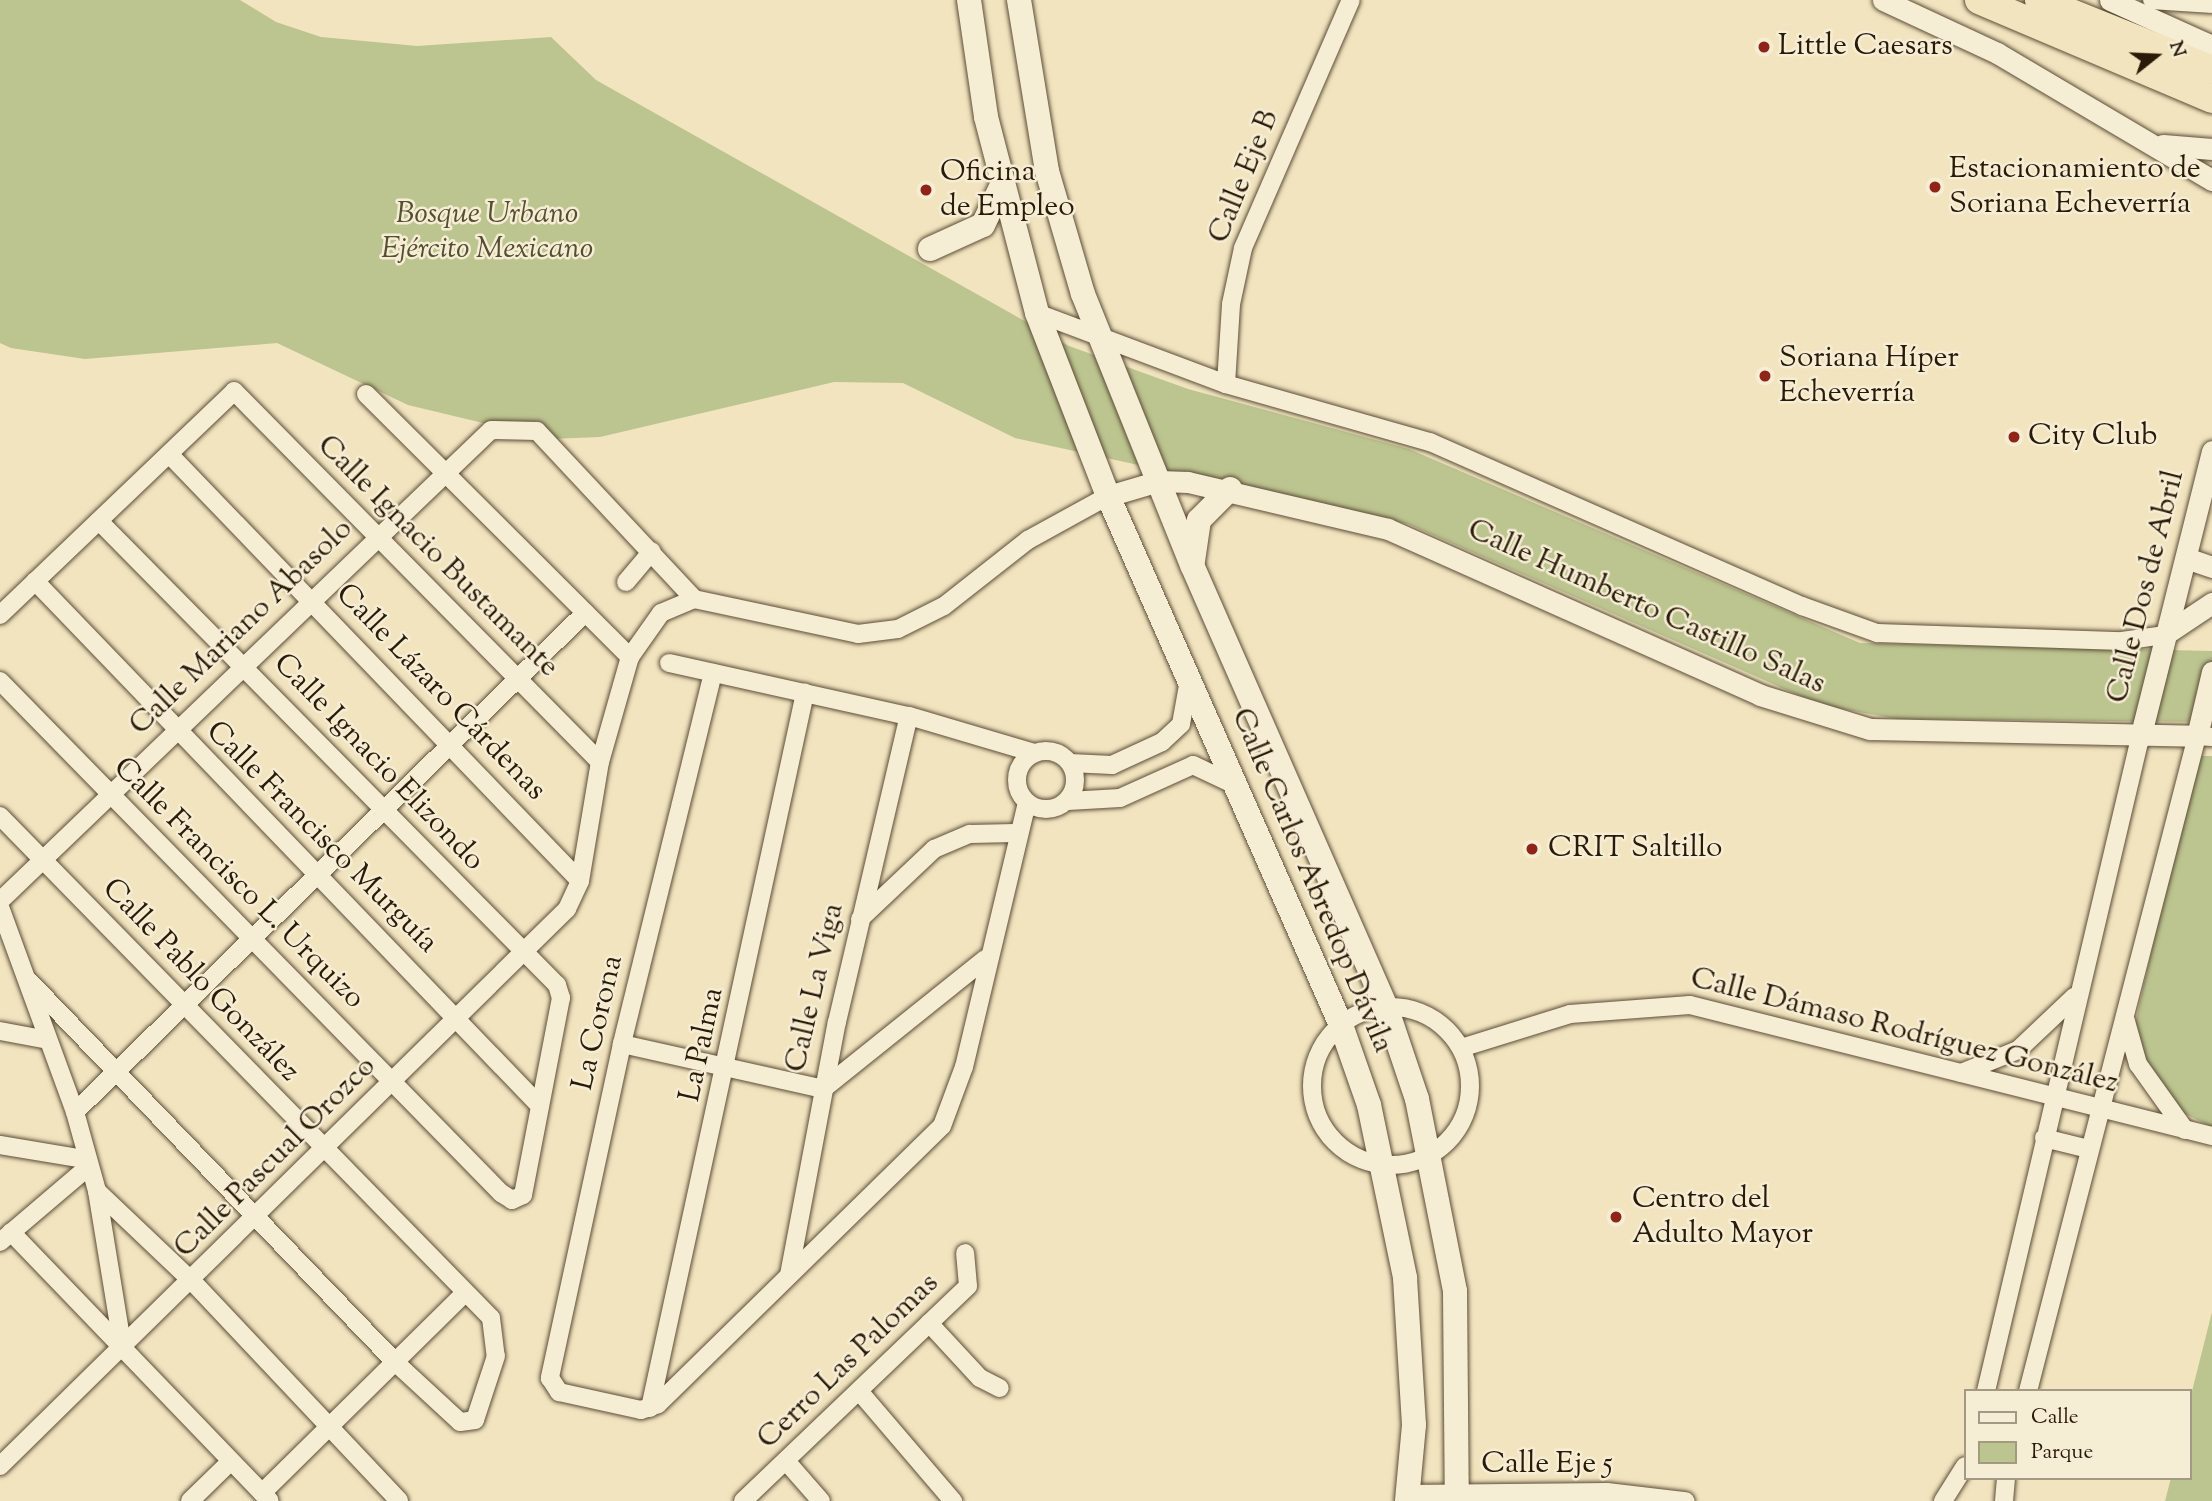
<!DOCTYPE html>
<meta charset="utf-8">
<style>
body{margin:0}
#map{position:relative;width:2212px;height:1501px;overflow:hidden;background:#f1e4bf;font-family:"Sorts Mill Goudy",serif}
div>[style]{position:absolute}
.green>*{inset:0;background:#bcc490}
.roads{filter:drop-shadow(0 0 2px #5c4d36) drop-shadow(0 0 2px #5c4d36)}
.minor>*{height:18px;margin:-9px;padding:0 9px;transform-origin:9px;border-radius:9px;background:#f6edd5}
.minor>.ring{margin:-9px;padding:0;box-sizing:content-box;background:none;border:18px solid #f6edd5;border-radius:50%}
.tertiary>*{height:21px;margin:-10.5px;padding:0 10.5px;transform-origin:10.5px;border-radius:10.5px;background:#f6edd5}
.secondary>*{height:24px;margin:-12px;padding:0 12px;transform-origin:12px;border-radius:12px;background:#f6edd5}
.trunk>*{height:28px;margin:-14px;padding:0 14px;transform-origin:14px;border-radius:14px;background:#f1e4bf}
.dots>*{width:19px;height:19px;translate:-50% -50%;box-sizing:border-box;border:4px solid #f6edd5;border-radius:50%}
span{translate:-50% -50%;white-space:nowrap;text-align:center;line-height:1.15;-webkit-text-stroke:5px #f6edd5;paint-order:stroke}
.poi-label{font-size:30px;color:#2a1b08}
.left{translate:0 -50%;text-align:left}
.street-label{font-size:30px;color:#2a1b08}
.park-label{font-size:30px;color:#564e31;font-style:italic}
.legend{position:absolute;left:1964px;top:1389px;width:228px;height:91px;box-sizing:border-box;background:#f6edd5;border:2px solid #a49983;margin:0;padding:9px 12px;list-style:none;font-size:21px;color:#2a1b08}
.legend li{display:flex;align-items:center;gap:14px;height:35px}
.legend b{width:35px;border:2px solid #a49983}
.north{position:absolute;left:2121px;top:21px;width:70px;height:70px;-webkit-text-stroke:5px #f6edd5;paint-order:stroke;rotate:72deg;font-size:19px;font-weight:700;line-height:28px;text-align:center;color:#2a1b08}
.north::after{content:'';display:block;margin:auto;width:24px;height:32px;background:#2a1b08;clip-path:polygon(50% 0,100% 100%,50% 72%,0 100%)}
</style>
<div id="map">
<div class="green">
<div style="clip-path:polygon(0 0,240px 0,276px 22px,321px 37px,417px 46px,551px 37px,596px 80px,1069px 346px,1188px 389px,1409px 449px,1860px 643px,2212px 651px,2212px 722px,1897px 719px,1821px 705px,1408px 524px,1015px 438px,903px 383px,834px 382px,600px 437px,549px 439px,408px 405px,277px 343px,85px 359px,11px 348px,0 343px)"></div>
<div style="clip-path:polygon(2195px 756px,2212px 756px,2212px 1127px,2175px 1109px,2158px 1092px,2134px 1029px)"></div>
<div style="clip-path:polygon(2212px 1312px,2212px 1501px,2165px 1501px,2171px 1478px,2189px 1478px,2189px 1403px)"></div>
</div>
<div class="roads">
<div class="minor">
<div style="left:2152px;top:0;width:60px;rotate:3.8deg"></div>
<div style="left:1037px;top:313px;width:202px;rotate:20.6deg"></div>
<div style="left:1226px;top:384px;width:212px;rotate:15.9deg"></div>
<div style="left:1430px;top:442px;width:407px;rotate:23.8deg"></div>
<div style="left:1802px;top:606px;width:80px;rotate:19.8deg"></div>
<div style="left:1877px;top:633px;width:245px;rotate:1.9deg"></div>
<div style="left:2122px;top:641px;width:42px;rotate:-8.1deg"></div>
<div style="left:1226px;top:384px;width:80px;rotate:-86.4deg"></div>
<div style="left:1231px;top:304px;width:57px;rotate:-77.9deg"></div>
<div style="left:1243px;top:248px;width:270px;rotate:-66.5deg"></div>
<div style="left:366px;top:394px;width:373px;rotate:44.9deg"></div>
<div style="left:170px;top:455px;width:591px;rotate:46.1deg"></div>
<div style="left:35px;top:581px;width:726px;rotate:46.12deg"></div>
<div style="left:626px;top:582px;width:40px;rotate:-50deg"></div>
<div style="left:0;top:615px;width:324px;rotate:-43.7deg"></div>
<div style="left:234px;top:391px;width:521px;rotate:45.39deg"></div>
<div style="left:669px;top:663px;width:246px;rotate:12.5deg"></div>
<div style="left:909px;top:716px;width:130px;rotate:16.5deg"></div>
<div style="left:713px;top:673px;width:382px;rotate:103.8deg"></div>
<div style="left:622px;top:1044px;width:342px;rotate:102.2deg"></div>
<div style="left:550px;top:1378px;width:17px;rotate:57deg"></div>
<div style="left:559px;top:1392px;width:84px;rotate:12.4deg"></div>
<div style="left:641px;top:1410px;width:18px;rotate:-19deg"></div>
<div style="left:658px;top:1404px;width:397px;rotate:-44.4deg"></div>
<div style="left:942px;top:1126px;width:63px;rotate:-69.6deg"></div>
<div style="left:964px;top:1067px;width:271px;rotate:-76.6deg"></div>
<div style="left:0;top:681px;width:716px;rotate:45.62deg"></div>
<div style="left:501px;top:1193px;width:13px;rotate:32deg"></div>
<div style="left:512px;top:1200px;width:12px;rotate:-24deg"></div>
<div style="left:523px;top:1195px;width:201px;rotate:-79.1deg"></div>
<div style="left:561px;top:998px;width:14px;rotate:-107deg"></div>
<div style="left:557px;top:985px;width:652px;rotate:-134.63deg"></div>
<div class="ring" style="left:1017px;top:751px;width:40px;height:40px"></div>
<div style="left:1070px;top:763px;width:42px;rotate:2.7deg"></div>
<div style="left:1112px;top:765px;width:55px;rotate:-24.7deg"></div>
<div style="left:1162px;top:742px;width:26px;rotate:-43deg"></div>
<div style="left:1181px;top:724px;width:45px;rotate:-79.7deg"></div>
<div style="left:1068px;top:801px;width:52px;rotate:-3.3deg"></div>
<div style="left:1120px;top:798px;width:80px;rotate:-24.3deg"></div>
<div style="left:1193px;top:765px;width:44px;rotate:25.4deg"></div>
<div style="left:0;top:816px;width:702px;rotate:45.63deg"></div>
<div style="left:491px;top:1318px;width:38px;rotate:83deg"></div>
<div style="left:496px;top:1356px;width:67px;rotate:108.2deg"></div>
<div style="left:475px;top:1420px;width:15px;rotate:172deg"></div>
<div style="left:460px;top:1422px;width:87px;rotate:-137.3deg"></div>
<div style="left:396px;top:1363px;width:530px;rotate:-133.85deg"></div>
<div style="left:0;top:901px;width:680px;rotate:-43.81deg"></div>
<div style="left:491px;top:430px;width:46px;rotate:1.2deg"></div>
<div style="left:537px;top:431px;width:230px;rotate:46.9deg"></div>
<div style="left:0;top:907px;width:218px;rotate:69.9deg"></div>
<div style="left:75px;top:1112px;width:82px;rotate:74.4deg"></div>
<div style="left:97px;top:1191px;width:160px;rotate:80.7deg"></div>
<div style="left:860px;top:919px;width:102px;rotate:-43.4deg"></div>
<div style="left:934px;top:849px;width:39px;rotate:-23deg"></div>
<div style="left:970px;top:834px;width:45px;rotate:-1.3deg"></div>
<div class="ring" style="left:1312px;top:1007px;width:140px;height:140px"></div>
<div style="left:2125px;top:1018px;width:48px;rotate:74.2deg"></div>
<div style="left:2138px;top:1064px;width:81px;rotate:54.5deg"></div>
<div style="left:0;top:1031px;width:49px;rotate:10.6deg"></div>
<div style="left:622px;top:1044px;width:206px;rotate:12.6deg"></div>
<div style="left:823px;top:1089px;width:208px;rotate:-38.7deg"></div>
<div style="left:1461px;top:1048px;width:114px;rotate:-17.3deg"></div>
<div style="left:1570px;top:1014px;width:120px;rotate:-4.3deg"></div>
<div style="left:1690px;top:1005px;width:538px;rotate:14.09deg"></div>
<div style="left:1961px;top:1073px;width:61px;rotate:-22deg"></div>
<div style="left:2018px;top:1050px;width:77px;rotate:-43.4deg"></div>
<div style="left:75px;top:1112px;width:714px;rotate:-44.38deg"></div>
<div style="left:2044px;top:1138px;width:46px;rotate:13.7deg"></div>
<div style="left:0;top:1145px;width:86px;rotate:9.4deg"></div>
<div style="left:97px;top:1191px;width:131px;rotate:43.5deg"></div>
<div style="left:192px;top:1281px;width:302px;rotate:46.7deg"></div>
<div style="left:11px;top:1232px;width:373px;rotate:46.1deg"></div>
<div style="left:0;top:1242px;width:114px;rotate:-40.4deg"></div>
<div style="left:789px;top:1275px;width:258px;rotate:-79.3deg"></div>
<div style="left:837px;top:1022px;width:314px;rotate:-76.8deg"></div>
<div style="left:929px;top:1323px;width:75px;rotate:47.2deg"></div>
<div style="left:980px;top:1378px;width:22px;rotate:27deg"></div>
<div style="left:859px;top:1391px;width:145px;rotate:49.5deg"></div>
<div style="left:1986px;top:1391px;width:671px;rotate:-76.73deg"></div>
<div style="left:2028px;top:1391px;width:676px;rotate:-75.53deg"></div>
<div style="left:2197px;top:736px;width:15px;rotate:4deg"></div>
<div style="left:650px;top:1408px;width:732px;rotate:-77.77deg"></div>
<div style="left:786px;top:1461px;width:53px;rotate:48.8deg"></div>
<div style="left:0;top:1466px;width:795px;rotate:-44.49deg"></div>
<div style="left:567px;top:909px;width:31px;rotate:-65deg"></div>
<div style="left:580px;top:881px;width:121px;rotate:-80.5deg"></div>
<div style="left:600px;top:762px;width:109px;rotate:-74.1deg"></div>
<div style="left:630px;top:657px;width:54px;rotate:-54.8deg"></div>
<div style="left:661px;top:613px;width:36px;rotate:-23deg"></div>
<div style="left:694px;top:599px;width:168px;rotate:12deg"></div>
<div style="left:858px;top:634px;width:40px;rotate:-7.1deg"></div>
<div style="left:898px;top:629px;width:51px;rotate:-26.6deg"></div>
<div style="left:944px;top:606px;width:107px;rotate:-38.2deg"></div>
<div style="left:1028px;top:540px;width:91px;rotate:-28.8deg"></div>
<div style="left:262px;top:1493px;width:285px;rotate:-44.6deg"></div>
<div style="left:1408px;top:1494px;width:199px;rotate:-0.6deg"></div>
<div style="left:1607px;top:1492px;width:79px;rotate:6.6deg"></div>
<div style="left:190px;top:1501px;width:56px;rotate:-44.3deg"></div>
<div style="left:743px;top:1501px;width:311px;rotate:-43.7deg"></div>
<div style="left:968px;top:1286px;width:33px;rotate:-95deg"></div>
<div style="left:1943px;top:1501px;width:41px;rotate:-57.8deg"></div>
<div style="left:2004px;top:1501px;width:23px;rotate:-85deg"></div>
</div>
<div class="tertiary">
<div style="left:1883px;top:0;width:126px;rotate:24.9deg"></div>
<div style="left:1997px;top:53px;width:250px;rotate:30.6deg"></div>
<div style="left:2110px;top:0;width:112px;rotate:24.3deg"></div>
<div style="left:2163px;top:145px;width:49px;rotate:4.7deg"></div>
<div style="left:1108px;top:496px;width:53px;rotate:-16.4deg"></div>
<div style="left:1159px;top:481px;width:29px;rotate:2deg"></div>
<div style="left:1188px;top:482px;width:205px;rotate:13.2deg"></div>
<div style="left:1388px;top:529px;width:407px;rotate:24deg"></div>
<div style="left:1760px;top:695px;width:115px;rotate:17.2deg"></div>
<div style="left:1870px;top:729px;width:327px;rotate:1.2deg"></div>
<div style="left:2197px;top:736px;width:66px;rotate:-76.8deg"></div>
<div style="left:2186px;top:558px;width:28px;rotate:19deg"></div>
<div style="left:2164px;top:635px;width:58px;rotate:-33.7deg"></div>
<div style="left:2140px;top:738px;width:296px;rotate:-75.9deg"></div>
</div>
<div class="secondary">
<div style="left:969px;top:0;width:118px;rotate:81.7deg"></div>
<div style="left:986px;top:117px;width:203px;rotate:75.4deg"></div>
<div style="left:1037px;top:313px;width:196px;rotate:68.8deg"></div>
<div style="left:1108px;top:496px;width:578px;rotate:66.23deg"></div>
<div style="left:1341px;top:1025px;width:85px;rotate:70.7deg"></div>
<div style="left:1369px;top:1105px;width:177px;rotate:78.2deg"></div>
<div style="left:1405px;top:1278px;width:147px;rotate:86.5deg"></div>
<div style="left:1414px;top:1425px;width:76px;rotate:95.3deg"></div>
<div style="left:1019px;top:0;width:173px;rotate:80.7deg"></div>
<div style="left:1047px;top:171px;width:128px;rotate:73.7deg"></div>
<div style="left:1083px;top:294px;width:292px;rotate:68.1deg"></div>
<div style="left:1192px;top:565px;width:483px;rotate:66.3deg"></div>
<div style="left:1386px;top:1007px;width:97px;rotate:71.4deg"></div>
<div style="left:1417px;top:1099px;width:196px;rotate:78.8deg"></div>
<div style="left:1455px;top:1291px;width:210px;rotate:89.5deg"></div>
<div style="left:930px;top:249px;width:58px;rotate:-24.4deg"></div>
<div style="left:983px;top:225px;width:44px;rotate:-64.6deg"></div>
<div style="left:1193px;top:561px;width:41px;rotate:-81.7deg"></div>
<div style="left:1199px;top:520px;width:44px;rotate:-45deg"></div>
</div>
<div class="trunk">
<div style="left:1979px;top:0;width:253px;rotate:23deg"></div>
<div style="left:2039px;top:0;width:187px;rotate:22deg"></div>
</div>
</div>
<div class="dots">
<div style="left:1764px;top:47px;background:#8f2418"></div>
<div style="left:1935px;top:187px;background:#8f2418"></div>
<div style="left:926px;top:190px;background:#8f2418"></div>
<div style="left:1765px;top:376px;background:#8f2418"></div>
<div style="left:2014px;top:437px;background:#8f2418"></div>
<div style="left:1532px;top:849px;background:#8f2418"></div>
<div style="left:1616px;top:1217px;background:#8f2418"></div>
</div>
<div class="poi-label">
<span class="left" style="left:1778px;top:47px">Little Caesars</span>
<span class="left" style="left:1949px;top:187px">Estacionamiento de<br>Soriana Echeverría</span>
<span class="left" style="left:940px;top:190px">Oficina<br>de Empleo</span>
<span class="left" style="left:1779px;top:376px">Soriana Híper<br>Echeverría</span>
<span class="left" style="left:2028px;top:437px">City Club</span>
<span class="left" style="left:1548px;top:849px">CRIT Saltillo</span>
<span class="left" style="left:1632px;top:1217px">Centro del<br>Adulto Mayor</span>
</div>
<div class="street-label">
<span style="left:1245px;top:177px;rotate:-68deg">Calle Eje B</span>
<span style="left:437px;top:557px;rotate:45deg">Calle Ignacio Bustamante</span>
<span style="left:2147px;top:587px;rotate:-76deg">Calle Dos de Abril</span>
<span style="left:1646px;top:608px;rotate:24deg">Calle Humberto Castillo Salas</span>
<span style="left:242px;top:628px;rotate:-44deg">Calle Mariano Abasolo</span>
<span style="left:440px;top:693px;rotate:46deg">Calle Lázaro Cárdenas</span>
<span style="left:378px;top:763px;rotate:46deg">Calle Ignacio Elizondo</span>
<span style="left:321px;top:838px;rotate:45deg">Calle Francisco Murguía</span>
<span style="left:1311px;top:881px;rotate:67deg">Calle Carlos Abredop Dávila</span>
<span style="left:238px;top:884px;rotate:45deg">Calle Francisco L. Urquizo</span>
<span style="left:200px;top:981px;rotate:46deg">Calle Pablo González</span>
<span style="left:816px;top:988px;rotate:-77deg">Calle La Viga</span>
<span style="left:599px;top:1023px;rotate:-77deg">La Corona</span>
<span style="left:1904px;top:1032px;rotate:14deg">Calle Dámaso Rodríguez González</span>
<span style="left:703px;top:1045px;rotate:-78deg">La Palma</span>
<span style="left:276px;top:1158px;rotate:-45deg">Calle Pascual Orozco</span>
<span style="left:849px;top:1362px;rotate:-44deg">Cerro Las Palomas</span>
<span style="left:1547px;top:1465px">Calle Eje 5</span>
</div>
<div class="park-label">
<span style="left:487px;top:232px">Bosque Urbano<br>Ejército Mexicano</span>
</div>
<ul class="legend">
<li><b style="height:9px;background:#f6edd5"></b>Calle</li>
<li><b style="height:19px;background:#bcc490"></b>Parque</li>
</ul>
<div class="north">N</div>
</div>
